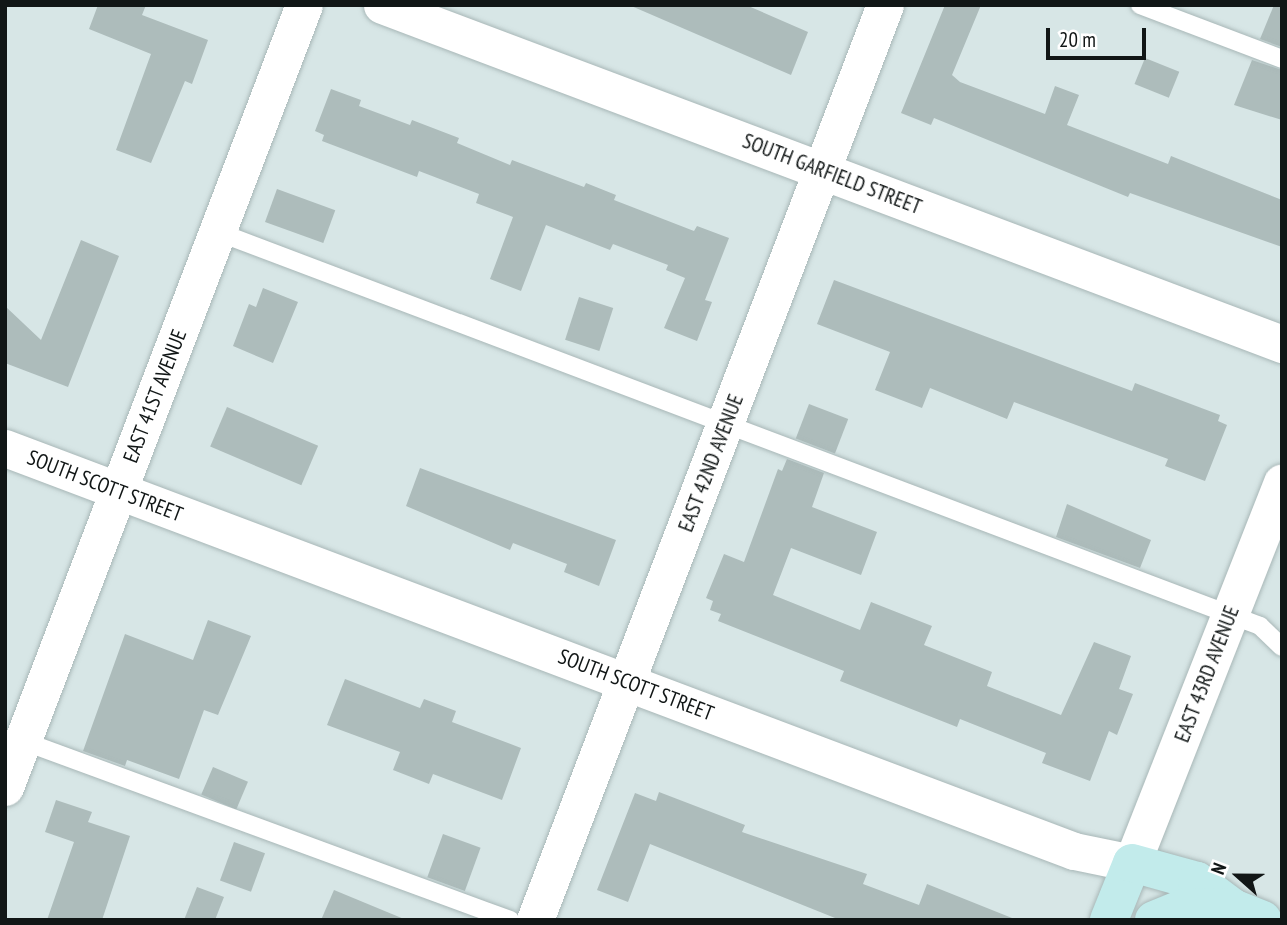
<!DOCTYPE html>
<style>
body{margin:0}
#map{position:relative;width:1287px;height:925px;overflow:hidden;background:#d7e6e6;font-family:"PT Sans Narrow",sans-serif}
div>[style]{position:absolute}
.building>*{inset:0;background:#adbcbb;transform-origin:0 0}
.roads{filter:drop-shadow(0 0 2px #a8b7b7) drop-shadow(0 0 2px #a8b7b7)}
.lane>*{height:18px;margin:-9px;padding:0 9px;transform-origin:9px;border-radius:9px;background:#fff}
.street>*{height:37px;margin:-18.5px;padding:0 18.5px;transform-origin:18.5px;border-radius:18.5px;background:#fff}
.secondary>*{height:38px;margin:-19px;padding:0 19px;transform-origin:19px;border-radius:19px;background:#c2ebeb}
span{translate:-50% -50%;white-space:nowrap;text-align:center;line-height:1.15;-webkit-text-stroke:5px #fff;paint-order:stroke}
.street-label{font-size:21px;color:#111616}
.frame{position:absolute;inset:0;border:7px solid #111616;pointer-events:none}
.north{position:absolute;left:1203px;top:841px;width:70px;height:70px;-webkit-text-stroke:5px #fff;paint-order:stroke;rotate:291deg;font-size:19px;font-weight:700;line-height:28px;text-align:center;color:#111616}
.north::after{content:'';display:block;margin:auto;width:24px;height:32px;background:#111616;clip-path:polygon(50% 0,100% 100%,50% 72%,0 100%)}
.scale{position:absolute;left:1046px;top:28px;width:100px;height:32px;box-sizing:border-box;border:4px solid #111616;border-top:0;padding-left:9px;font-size:21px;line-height:24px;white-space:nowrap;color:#111616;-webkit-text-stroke:5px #fff;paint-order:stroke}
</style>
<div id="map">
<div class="building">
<div style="clip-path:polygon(98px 5px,146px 5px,142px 15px,208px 40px,192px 84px,185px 81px,151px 163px,116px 150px,151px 54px,89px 29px)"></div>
<div style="clip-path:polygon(629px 5px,746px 5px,808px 32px,791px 75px)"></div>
<div style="clip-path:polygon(945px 5px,981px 5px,952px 75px,960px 82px,1045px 114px,1055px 86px,1079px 95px,1067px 125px,1168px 164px,1171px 156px,1282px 200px,1282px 247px,1130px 193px,1128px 197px,934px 118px,931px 125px,901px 113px)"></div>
<div style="clip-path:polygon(1274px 5px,1282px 5px,1282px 47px,1260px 39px)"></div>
<div style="left:1145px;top:58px;width:37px;height:28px;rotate:22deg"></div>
<div style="clip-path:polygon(1252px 60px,1282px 70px,1282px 120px,1234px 105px)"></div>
<div style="clip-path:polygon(331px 89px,361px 100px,359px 106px,410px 125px,412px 120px,459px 138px,457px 143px,510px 165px,512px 160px,584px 187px,586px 183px,616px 195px,614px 200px,694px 231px,697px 226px,729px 238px,705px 300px,712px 302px,697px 341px,664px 328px,685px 278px,666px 270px,668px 265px,613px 244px,610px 250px,546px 225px,521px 291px,490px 279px,513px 217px,476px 203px,479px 194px,419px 171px,417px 177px,322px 141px,324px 135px,315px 131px)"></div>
<div style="left:277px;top:189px;width:62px;height:35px;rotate:20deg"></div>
<div style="clip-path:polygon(81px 240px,119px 256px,68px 387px,5px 363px,5px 306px,41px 340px)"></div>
<div style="clip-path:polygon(834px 280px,1132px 391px,1135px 383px,1220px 415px,1218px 421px,1227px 425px,1205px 481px,1165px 466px,1168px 459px,1014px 402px,1007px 419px,930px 388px,922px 408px,875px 390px,890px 352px,817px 324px)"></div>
<div style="clip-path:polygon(263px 288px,298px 302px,273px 363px,233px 346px,249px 304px,256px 307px)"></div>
<div style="left:579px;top:297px;width:36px;height:45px;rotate:18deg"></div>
<div style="left:809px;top:404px;width:42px;height:37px;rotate:21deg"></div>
<div style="left:227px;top:407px;width:99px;height:43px;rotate:23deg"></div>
<div style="clip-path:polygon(787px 459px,824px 473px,812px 507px,877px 532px,861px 575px,791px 548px,773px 595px,860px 630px,871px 602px,932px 626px,924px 645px,992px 672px,987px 686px,1061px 715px,1094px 642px,1131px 656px,1119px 689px,1133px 694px,1117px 735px,1109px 731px,1090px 781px,1042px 763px,1046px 753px,960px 719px,957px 727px,840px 681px,844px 671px,718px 621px,721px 614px,710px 610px,713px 601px,706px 598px,724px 554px,744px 562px,778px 469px,782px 471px)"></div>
<div style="clip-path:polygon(420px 468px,616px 540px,599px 586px,564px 572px,567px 564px,513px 543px,510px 550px,406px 506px)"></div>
<div style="clip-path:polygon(1067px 504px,1151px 540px,1140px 568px,1056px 537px)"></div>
<div style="clip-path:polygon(208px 620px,251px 636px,218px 715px,204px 710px,179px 779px,127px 760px,125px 766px,83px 751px,125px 634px,193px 660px)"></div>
<div style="clip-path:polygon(345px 679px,420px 708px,424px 699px,456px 711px,452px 722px,521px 748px,502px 800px,433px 774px,429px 784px,393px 770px,400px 752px,327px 725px)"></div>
<div style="left:213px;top:767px;width:38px;height:30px;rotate:23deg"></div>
<div style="clip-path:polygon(659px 792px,745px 825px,742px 832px,867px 874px,863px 884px,919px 905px,927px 884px,1017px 920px,840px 920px,650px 844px,628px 902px,597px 890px,635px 793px,656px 801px)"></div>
<div style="clip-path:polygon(56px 800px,92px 812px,88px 822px,130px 836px,102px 920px,47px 920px,74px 842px,45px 832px)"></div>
<div style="left:443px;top:834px;width:40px;height:46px;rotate:20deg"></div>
<div style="left:234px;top:842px;width:33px;height:41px;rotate:20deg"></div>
<div style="clip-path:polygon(197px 887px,224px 897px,215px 920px,184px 920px)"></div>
<div style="clip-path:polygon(334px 890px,404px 919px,403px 920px,321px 920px)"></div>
</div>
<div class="roads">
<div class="lane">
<div style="left:1140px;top:5px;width:152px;rotate:20.8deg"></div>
<div style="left:218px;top:232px;width:1114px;rotate:20.71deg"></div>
<div style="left:1260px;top:626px;width:30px;rotate:44deg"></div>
<div style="left:23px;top:741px;width:519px;rotate:20.18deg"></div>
</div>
<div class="street">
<div style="left:382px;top:5px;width:962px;rotate:20.64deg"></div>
<div style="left:5px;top:448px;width:1142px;rotate:20.66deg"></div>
<div style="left:1074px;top:851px;width:59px;rotate:11.7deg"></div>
<div style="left:1132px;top:863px;width:409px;rotate:-68.5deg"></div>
<div style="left:5px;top:787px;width:837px;rotate:-69.08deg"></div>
<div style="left:535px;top:920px;width:980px;rotate:-69.07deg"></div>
</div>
<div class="secondary">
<div style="left:1109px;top:920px;width:61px;rotate:-68deg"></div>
<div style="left:1132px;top:863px;width:67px;rotate:15.5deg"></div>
<div style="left:1197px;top:881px;width:45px;rotate:36.9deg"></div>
<div style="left:1233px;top:908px;width:32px;rotate:22deg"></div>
<div style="left:1154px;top:920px;width:35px;rotate:-22deg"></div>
<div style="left:1186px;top:907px;width:47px;rotate:1.2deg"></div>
</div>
</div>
<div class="street-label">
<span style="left:832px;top:174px;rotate:21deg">SOUTH GARFIELD STREET</span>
<span style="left:155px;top:396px;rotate:-69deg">EAST 41ST AVENUE</span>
<span style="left:711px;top:463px;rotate:-69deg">EAST 42ND AVENUE</span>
<span style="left:105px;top:486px;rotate:21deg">SOUTH SCOTT STREET</span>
<span style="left:1207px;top:674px;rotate:-69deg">EAST 43RD AVENUE</span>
<span style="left:636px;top:685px;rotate:21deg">SOUTH SCOTT STREET</span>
</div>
<div class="frame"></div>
<div class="north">N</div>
<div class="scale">20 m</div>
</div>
